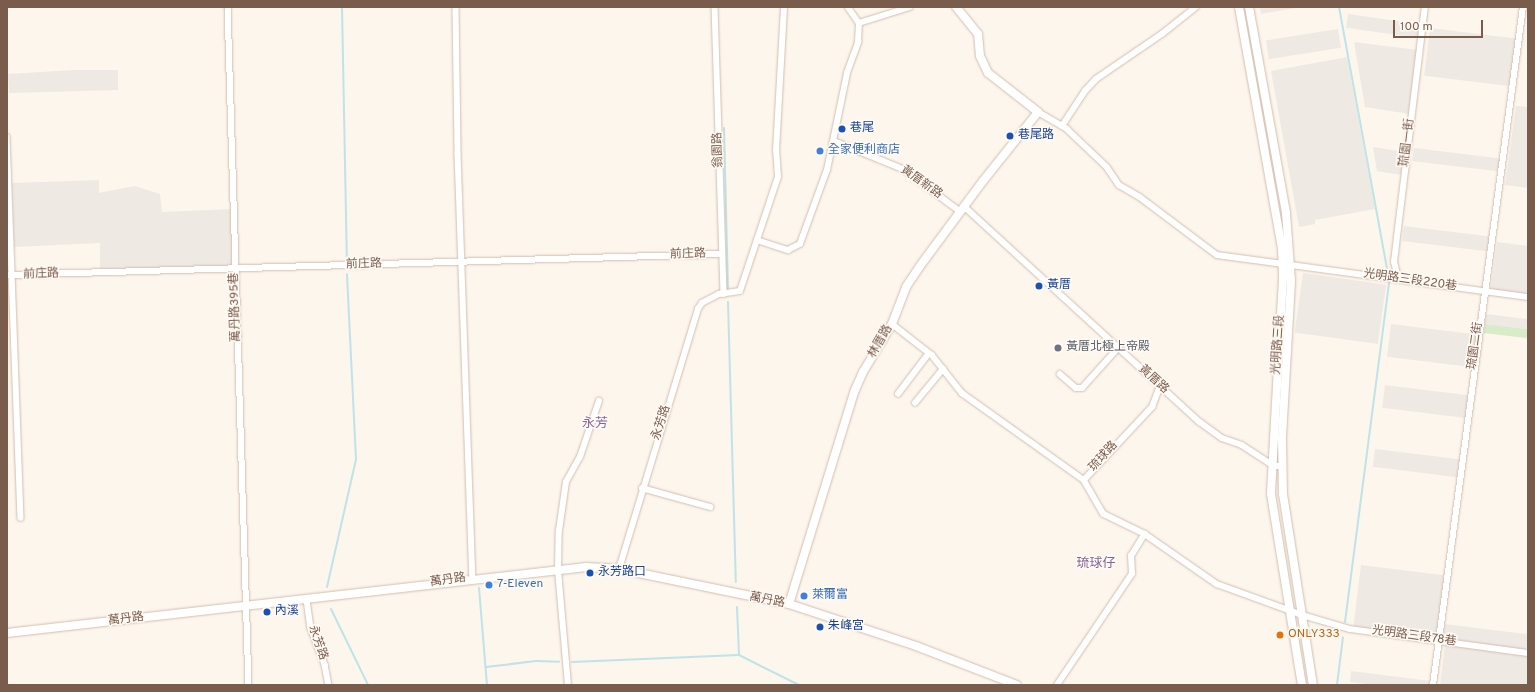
<!DOCTYPE html>
<meta charset="utf-8">
<style>
body{margin:0}
#map{position:relative;width:1535px;height:692px;overflow:hidden;background:#fdf6ec;font-family:Overpass,"Noto Sans TC",sans-serif}
div>[style]{position:absolute}
.industrial>*{inset:0;background:#efe9e4;transform-origin:0 0}
.green>*{inset:0;background:#d8ecc9;transform-origin:0 0}
.stream>*{height:2px;margin:-1px;padding:0 1px;transform-origin:1px;border-radius:1px;background:#bfe3e8}
.roads{filter:drop-shadow(0 0 1px #d1beb0) drop-shadow(0 0 1px #d1beb0)}
.street>*{height:5.5px;margin:-2.75px;padding:0 2.75px;transform-origin:2.75px;border-radius:2.75px;background:#fff}
.secondary>*{height:8px;margin:-4px;padding:0 4px;transform-origin:4px;border-radius:4px;background:#fff}
.dots>*{width:11px;height:11px;translate:-50% -50%;box-sizing:border-box;border:2px solid #fffaf3;border-radius:50%}
span{translate:-50% -50%;white-space:nowrap;text-align:center;line-height:1.15;-webkit-text-stroke:3px #fffaf3;paint-order:stroke}
.transit-label{font-size:12px;color:#164399}
.left{translate:0 -50%;text-align:left}
.street-label{font-size:12px;color:#7a5c4d}
.shop-label{font-size:12px;color:#366cbe}
.worship-label{font-size:12px;color:#5b616d}
.food-label{font-size:12px;color:#c56008}
.neighbourhood-label{font-size:13px;color:#846695}
.frame{position:absolute;inset:0;border:8px solid #7a5c4d;pointer-events:none}
.scale{position:absolute;left:1393px;top:20px;width:90px;height:18px;box-sizing:border-box;border:2px solid #7a5c4d;border-top:0;padding-left:5px;font-size:12px;line-height:14px;white-space:nowrap;color:#7a5c4d;-webkit-text-stroke:3px #fffaf3;paint-order:stroke}
</style>
<div id="map">
<div class="industrial">
<div style="clip-path:polygon(1260px 7px,1301px 7px,1261px 14px)"></div>
<div style="left:1348px;top:14px;width:75px;height:14px;rotate:8deg"></div>
<div style="left:1430px;top:28px;width:86px;height:48px;rotate:7deg"></div>
<div style="left:1338px;top:29px;width:19px;height:73px;rotate:81deg"></div>
<div style="clip-path:polygon(1354px 42px,1418px 50px,1410px 114px,1365px 107px)"></div>
<div style="clip-path:polygon(1347px 57px,1375px 209px,1315px 220px,1315px 224px,1299px 227px,1271px 71px)"></div>
<div style="clip-path:polygon(73px 70px,118px 70px,118px 90px,9px 93px,8px 74px)"></div>
<div style="clip-path:polygon(1516px 106px,1528px 107px,1528px 188px,1505px 185px)"></div>
<div style="clip-path:polygon(1373px 147px,1405px 152px,1402px 175px,1377px 171px)"></div>
<div style="left:1414px;top:148px;width:87px;height:13px;rotate:7deg"></div>
<div style="clip-path:polygon(99px 180px,99px 193px,135px 186px,160px 194px,162px 212px,232px 209px,235px 266px,100px 269px,100px 243px,14px 247px,12px 183px)"></div>
<div style="left:1404px;top:226px;width:87px;height:15px;rotate:7deg"></div>
<div style="clip-path:polygon(1497px 242px,1528px 246px,1528px 295px,1494px 291px,1491px 288px)"></div>
<div style="left:1303px;top:273px;width:84px;height:60px;rotate:8deg"></div>
<div style="left:1486px;top:314px;width:42px;height:10px;rotate:7deg"></div>
<div style="left:1391px;top:324px;width:88px;height:33px;rotate:7deg"></div>
<div style="left:1385px;top:385px;width:84px;height:23px;rotate:7deg"></div>
<div style="left:1375px;top:449px;width:85px;height:18px;rotate:7deg"></div>
<div style="left:1361px;top:565px;width:86px;height:63px;rotate:7deg"></div>
<div style="left:1445px;top:624px;width:84px;height:16px;rotate:7deg"></div>
<div style="clip-path:polygon(1445px 645px,1528px 655px,1528px 685px,1440px 685px)"></div>
<div style="clip-path:polygon(1351px 671px,1431px 681px,1430px 685px,1374px 685px,1350px 682px)"></div>
</div>
<div class="green">
<div style="left:1485px;top:324px;width:43px;height:9px;rotate:7deg"></div>
</div>
<div class="stream">
<div style="left:342px;top:7px;width:253px;rotate:88.9deg"></div>
<div style="left:1339px;top:7px;width:271px;rotate:79.6deg"></div>
<div style="left:724px;top:128px;width:161px;rotate:88.6deg"></div>
<div style="left:728px;top:302px;width:280px;rotate:88.4deg"></div>
<div style="left:327px;top:587px;width:131px;rotate:-77.2deg"></div>
<div style="left:356px;top:459px;width:185px;rotate:-92.8deg"></div>
<div style="left:479px;top:588px;width:97px;rotate:85.3deg"></div>
<div style="left:737px;top:607px;width:48px;rotate:87.6deg"></div>
<div style="left:331px;top:609px;width:85px;rotate:64deg"></div>
<div style="left:1345px;top:622px;width:342px;rotate:-82.6deg"></div>
<div style="left:572px;top:662px;width:167px;rotate:-2.4deg"></div>
<div style="left:739px;top:655px;width:67px;rotate:26.6deg"></div>
<div style="left:486px;top:667px;width:50px;rotate:-6.8deg"></div>
<div style="left:536px;top:661px;width:23px;rotate:2deg"></div>
<div style="left:1337px;top:685px;width:48px;rotate:-82.9deg"></div>
</div>
<div class="roads">
<div class="street">
<div style="left:228px;top:7px;width:678px;rotate:88.23deg"></div>
<div style="left:456px;top:7px;width:147px;rotate:89.2deg"></div>
<div style="left:458px;top:154px;width:424px;rotate:88deg"></div>
<div style="left:715px;top:7px;width:287px;rotate:88.2deg"></div>
<div style="left:848px;top:7px;width:19px;rotate:55deg"></div>
<div style="left:859px;top:23px;width:53px;rotate:-17.4deg"></div>
<div style="left:1038px;top:112px;width:34px;rotate:30deg"></div>
<div style="left:1067px;top:129px;width:55px;rotate:43.5deg"></div>
<div style="left:1107px;top:167px;width:22px;rotate:56deg"></div>
<div style="left:1119px;top:185px;width:24px;rotate:30deg"></div>
<div style="left:1140px;top:197px;width:96px;rotate:37deg"></div>
<div style="left:1217px;top:255px;width:314px;rotate:7.7deg"></div>
<div style="left:1062px;top:126px;width:42px;rotate:-56.7deg"></div>
<div style="left:1085px;top:91px;width:16px;rotate:-47deg"></div>
<div style="left:1096px;top:79px;width:80px;rotate:-34.3deg"></div>
<div style="left:1162px;top:34px;width:43px;rotate:-38.5deg"></div>
<div style="left:7px;top:137px;width:381px;rotate:87.9deg"></div>
<div style="left:834px;top:141px;width:74px;rotate:22.1deg"></div>
<div style="left:903px;top:169px;width:72px;rotate:36.6deg"></div>
<div style="left:965px;top:207px;width:319px;rotate:42.5deg"></div>
<div style="left:1200px;top:422px;width:27px;rotate:36deg"></div>
<div style="left:1222px;top:438px;width:21px;rotate:19deg"></div>
<div style="left:1242px;top:445px;width:38px;rotate:33deg"></div>
<div style="left:1274px;top:466px;width:9px"></div>
<div style="left:757px;top:240px;width:66px;rotate:-71.6deg"></div>
<div style="left:778px;top:177px;width:26px;rotate:-94deg"></div>
<div style="left:776px;top:151px;width:144px;rotate:-86.8deg"></div>
<div style="left:7px;top:275px;width:715px;rotate:-1.68deg"></div>
<div style="left:1398px;top:279px;width:17px;rotate:-103deg"></div>
<div style="left:1394px;top:262px;width:257px;rotate:-83.1deg"></div>
<div style="left:892px;top:324px;width:51px;rotate:37.8deg"></div>
<div style="left:932px;top:355px;width:48px;rotate:51.7deg"></div>
<div style="left:962px;top:393px;width:150px;rotate:35.5deg"></div>
<div style="left:1060px;top:374px;width:21px;rotate:41deg"></div>
<div style="left:1076px;top:388px;width:6px"></div>
<div style="left:1082px;top:388px;width:54px;rotate:-48deg"></div>
<div style="left:898px;top:394px;width:51px;rotate:-52.9deg"></div>
<div style="left:915px;top:403px;width:44px;rotate:-50.5deg"></div>
<div style="left:1084px;top:480px;width:39px;rotate:60deg"></div>
<div style="left:1104px;top:514px;width:46px;rotate:26deg"></div>
<div style="left:1145px;top:534px;width:88px;rotate:34.8deg"></div>
<div style="left:1217px;top:584px;width:90px;rotate:20deg"></div>
<div style="left:1302px;top:615px;width:50px;rotate:16.3deg"></div>
<div style="left:1350px;top:629px;width:180px;rotate:7.7deg"></div>
<div style="left:1084px;top:480px;width:100px;rotate:-47deg"></div>
<div style="left:1152px;top:407px;width:22px;rotate:-69deg"></div>
<div style="left:642px;top:488px;width:71px;rotate:15.6deg"></div>
<div style="left:619px;top:569px;width:272px;rotate:-73.1deg"></div>
<div style="left:698px;top:309px;width:7px;rotate:-56deg"></div>
<div style="left:702px;top:303px;width:19px;rotate:-28deg"></div>
<div style="left:719px;top:294px;width:21px;rotate:-8deg"></div>
<div style="left:740px;top:291px;width:54px;rotate:-71.6deg"></div>
<div style="left:757px;top:240px;width:33px;rotate:18deg"></div>
<div style="left:788px;top:250px;width:13px;rotate:-27deg"></div>
<div style="left:800px;top:244px;width:79px;rotate:-70deg"></div>
<div style="left:827px;top:170px;width:99px;rotate:-78.3deg"></div>
<div style="left:847px;top:73px;width:33px;rotate:-70deg"></div>
<div style="left:858px;top:42px;width:19px;rotate:-87deg"></div>
<div style="left:307px;top:600px;width:28px;rotate:82deg"></div>
<div style="left:311px;top:628px;width:40px;rotate:69deg"></div>
<div style="left:325px;top:665px;width:20px;rotate:79deg"></div>
<div style="left:568px;top:685px;width:115px;rotate:-95deg"></div>
<div style="left:558px;top:570px;width:39px;rotate:-89deg"></div>
<div style="left:559px;top:531px;width:49px;rotate:-81.9deg"></div>
<div style="left:566px;top:482px;width:29px;rotate:-61deg"></div>
<div style="left:580px;top:457px;width:59px;rotate:-71.3deg"></div>
<div style="left:1057px;top:685px;width:134px;rotate:-56deg"></div>
<div style="left:1132px;top:574px;width:18px;rotate:-93deg"></div>
<div style="left:1131px;top:556px;width:26px;rotate:-58deg"></div>
<div style="left:1433px;top:685px;width:684px;rotate:-82.44deg"></div>
</div>
<div class="secondary">
<div style="left:1239px;top:7px;width:245px;rotate:79.9deg"></div>
<div style="left:1282px;top:248px;width:30px;rotate:88deg"></div>
<div style="left:1283px;top:278px;width:216px;rotate:93.2deg"></div>
<div style="left:1271px;top:494px;width:193px;rotate:80.8deg"></div>
<div style="left:1249px;top:7px;width:209px;rotate:79.8deg"></div>
<div style="left:1286px;top:213px;width:68px;rotate:85.8deg"></div>
<div style="left:1291px;top:281px;width:157px;rotate:93.3deg"></div>
<div style="left:1282px;top:438px;width:56px;rotate:89deg"></div>
<div style="left:1283px;top:494px;width:193px;rotate:81.1deg"></div>
<div style="left:789px;top:604px;width:224px;rotate:-72.9deg"></div>
<div style="left:855px;top:390px;width:20px;rotate:-66deg"></div>
<div style="left:863px;top:372px;width:56px;rotate:-58.9deg"></div>
<div style="left:892px;top:324px;width:40px;rotate:-69deg"></div>
<div style="left:906px;top:287px;width:25px;rotate:-56deg"></div>
<div style="left:920px;top:266px;width:106px;rotate:-53.5deg"></div>
<div style="left:983px;top:181px;width:88px;rotate:-51.4deg"></div>
<div style="left:1038px;top:112px;width:63px;rotate:-142deg"></div>
<div style="left:988px;top:73px;width:19px;rotate:-115deg"></div>
<div style="left:980px;top:56px;width:22px;rotate:-95deg"></div>
<div style="left:978px;top:34px;width:35px;rotate:-129deg"></div>
<div style="left:7px;top:633px;width:583px;rotate:-6.5deg"></div>
<div style="left:586px;top:567px;width:33px;rotate:3deg"></div>
<div style="left:619px;top:569px;width:174px;rotate:11.6deg"></div>
<div style="left:789px;top:604px;width:134px;rotate:18.3deg"></div>
<div style="left:916px;top:646px;width:108px;rotate:21.1deg"></div>
</div>
</div>
<div class="dots">
<div style="left:842px;top:129px;background:#1a4fb4"></div>
<div style="left:1010px;top:136px;background:#1a4fb4"></div>
<div style="left:820px;top:151px;background:#3f7fe0"></div>
<div style="left:1039px;top:286px;background:#1a4fb4"></div>
<div style="left:1058px;top:348px;background:#6b7280"></div>
<div style="left:590px;top:573px;background:#1a4fb4"></div>
<div style="left:489px;top:585px;background:#3f7fe0"></div>
<div style="left:804px;top:596px;background:#3f7fe0"></div>
<div style="left:267px;top:612px;background:#1a4fb4"></div>
<div style="left:820px;top:627px;background:#1a4fb4"></div>
<div style="left:1280px;top:635px;background:#e8710a"></div>
</div>
<div class="transit-label">
<span class="left" style="left:850px;top:129px">巷尾</span>
<span class="left" style="left:1018px;top:136px">巷尾路</span>
<span class="left" style="left:1047px;top:286px">黃厝</span>
<span class="left" style="left:598px;top:573px">永芳路口</span>
<span class="left" style="left:275px;top:612px">內溪</span>
<span class="left" style="left:828px;top:627px">朱峰宮</span>
</div>
<div class="street-label">
<span style="left:1408px;top:143px;rotate:-83deg">琉園一街</span>
<span style="left:719px;top:150px;rotate:-92deg">翁園路</span>
<span style="left:921px;top:183px;rotate:35deg">黃厝新路</span>
<span style="left:688px;top:255px;rotate:-2deg">前庄路</span>
<span style="left:364px;top:265px;rotate:-2deg">前庄路</span>
<span style="left:41px;top:275px;rotate:-2deg">前庄路</span>
<span style="left:1410px;top:281px;rotate:8deg">光明路三段220巷</span>
<span style="left:236px;top:307px;rotate:-92deg">萬丹路395巷</span>
<span style="left:881px;top:342px;rotate:-60deg">林厝路</span>
<span style="left:1279px;top:345px;rotate:-86deg">光明路三段</span>
<span style="left:1476px;top:346px;rotate:-82deg">琉園二街</span>
<span style="left:1153px;top:380px;rotate:42deg">黃厝路</span>
<span style="left:662px;top:423px;rotate:-72deg">永芳路</span>
<span style="left:1104px;top:457px;rotate:-48deg">琉球路</span>
<span style="left:448px;top:581px;rotate:-8deg">萬丹路</span>
<span style="left:767px;top:601px;rotate:11deg">萬丹路</span>
<span style="left:126px;top:620px;rotate:-7deg">萬丹路</span>
<span style="left:1414px;top:637px;rotate:8deg">光明路三段78巷</span>
<span style="left:317px;top:643px;rotate:71deg">永芳路</span>
</div>
<div class="shop-label">
<span class="left" style="left:828px;top:151px">全家便利商店</span>
<span class="left" style="left:497px;top:585px">7-Eleven</span>
<span class="left" style="left:812px;top:596px">萊爾富</span>
</div>
<div class="worship-label">
<span class="left" style="left:1066px;top:348px">黃厝北極上帝殿</span>
</div>
<div class="food-label">
<span class="left" style="left:1288px;top:635px">ONLY333</span>
</div>
<div class="neighbourhood-label">
<span style="left:595px;top:424px">永芳</span>
<span style="left:1096px;top:564px">琉球仔</span>
</div>
<div class="frame"></div>
<div class="scale">100 m</div>
</div>
